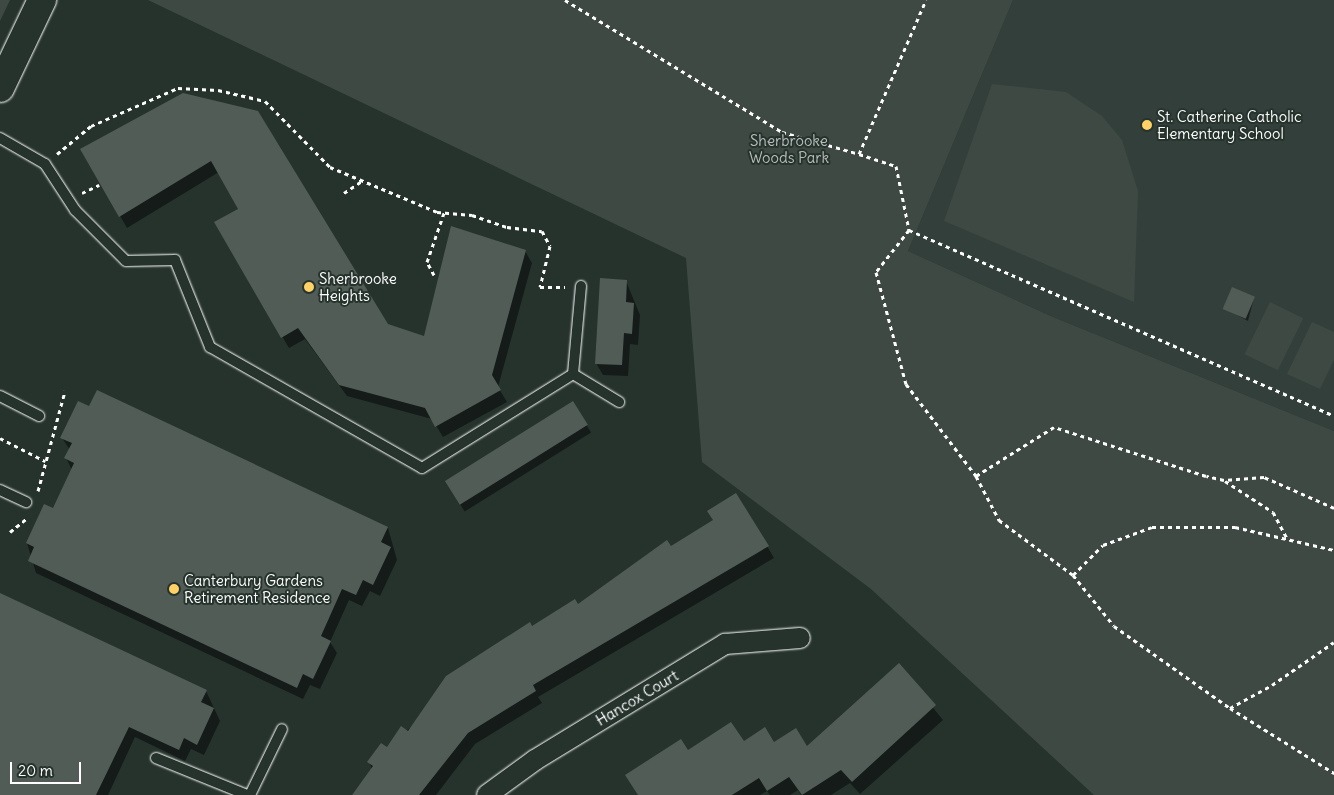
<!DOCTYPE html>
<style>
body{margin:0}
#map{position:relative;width:1334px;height:795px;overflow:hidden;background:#26332d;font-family:Delius,sans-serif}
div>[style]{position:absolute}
.built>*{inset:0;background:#333f3a}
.green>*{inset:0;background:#3e4944;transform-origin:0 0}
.shadow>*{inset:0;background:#0007;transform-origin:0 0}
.building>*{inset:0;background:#515c57;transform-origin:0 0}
.path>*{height:3px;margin-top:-1.5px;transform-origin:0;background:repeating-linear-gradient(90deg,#fff 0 4px,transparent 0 8px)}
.roads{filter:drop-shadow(0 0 1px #fff) drop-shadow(0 0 1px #fff)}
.service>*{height:10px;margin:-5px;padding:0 5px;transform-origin:5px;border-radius:5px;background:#26332d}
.minor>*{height:20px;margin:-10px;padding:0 10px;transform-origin:10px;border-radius:10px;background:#26332d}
.secondary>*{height:28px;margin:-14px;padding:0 14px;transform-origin:14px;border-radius:14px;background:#26332d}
.dots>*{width:14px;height:14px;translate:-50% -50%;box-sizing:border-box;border:2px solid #26332d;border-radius:50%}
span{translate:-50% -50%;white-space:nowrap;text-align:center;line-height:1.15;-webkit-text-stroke:4px #26332d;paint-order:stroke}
.poi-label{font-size:15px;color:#fff}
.left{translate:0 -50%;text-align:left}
.park-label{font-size:15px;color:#bbbfbe}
.street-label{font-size:15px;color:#fff}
.scale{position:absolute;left:10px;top:762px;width:71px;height:22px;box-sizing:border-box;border:2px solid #fff;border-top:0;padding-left:6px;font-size:15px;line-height:18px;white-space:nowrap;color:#fff;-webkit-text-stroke:4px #26332d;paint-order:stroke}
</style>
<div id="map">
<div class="built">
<div style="clip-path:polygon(1013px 0,1334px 0,1334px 431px,1053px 317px,908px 251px)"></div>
</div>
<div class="green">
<div style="clip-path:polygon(0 0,10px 0,0 21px)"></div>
<div style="clip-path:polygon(148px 0,1013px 0,908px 251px,1053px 317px,1334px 431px,1334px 795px,1094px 795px,871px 589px,702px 462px,686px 258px)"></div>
<div style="clip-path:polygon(992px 84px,1066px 92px,1102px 116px,1122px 140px,1138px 191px,1134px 302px,944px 221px)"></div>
<div style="left:1270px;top:302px;width:37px;height:58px;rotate:26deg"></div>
<div style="clip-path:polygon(1312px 322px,1334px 332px,1334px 360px,1320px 389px,1287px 374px)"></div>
</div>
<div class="shadow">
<div style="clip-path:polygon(184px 94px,387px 325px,424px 338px,525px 251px,532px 263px,498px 387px,507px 402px,443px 437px,432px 419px,347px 396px,305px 339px,289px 348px,216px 223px,239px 210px,219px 172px,127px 228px,82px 150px)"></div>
<div style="clip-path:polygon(626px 281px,640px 315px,638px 345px,630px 344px,628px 376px,603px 375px,596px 363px)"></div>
<div style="clip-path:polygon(1254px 298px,1248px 321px,1224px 308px)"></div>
<div style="left:572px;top:402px;width:36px;height:149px;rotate:58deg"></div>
<div style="clip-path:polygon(62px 438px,388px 528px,397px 560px,380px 596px,370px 591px,362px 606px,349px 600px,330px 642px,337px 653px,320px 689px,310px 685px,303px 699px,36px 573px,27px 543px,53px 510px,72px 470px,66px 458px,70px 450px)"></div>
<div style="clip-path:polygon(736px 494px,774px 558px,538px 697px,542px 703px,475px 744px,436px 795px,352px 795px,372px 769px,369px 762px,532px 627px,578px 606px,714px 521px)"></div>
<div style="clip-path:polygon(0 594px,206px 691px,220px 721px,204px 755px,191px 749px,185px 761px,135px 737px,108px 795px,0 795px)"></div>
<div style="clip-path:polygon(898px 665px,943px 720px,860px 794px,850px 783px,831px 795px,801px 795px,798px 790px,790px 795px,770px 795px,767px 791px,760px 795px,639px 795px,688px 751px,743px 743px,807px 748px)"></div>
</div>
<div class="building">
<div style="clip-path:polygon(183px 93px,258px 111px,388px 324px,424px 336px,451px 226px,526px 250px,492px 375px,501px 390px,435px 427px,425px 408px,339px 385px,298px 328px,281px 338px,214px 222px,238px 209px,211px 161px,119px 217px,80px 149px)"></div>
<div style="clip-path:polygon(600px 278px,627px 280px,626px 302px,634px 303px,632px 334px,624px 333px,622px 365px,595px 364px)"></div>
<div style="left:1232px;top:287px;width:25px;height:24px;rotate:23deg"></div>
<div style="clip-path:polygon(97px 390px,388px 527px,381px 542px,391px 547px,373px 585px,363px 580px,356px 595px,342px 589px,321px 636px,331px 641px,313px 679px,303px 674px,297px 688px,28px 561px,34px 547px,26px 543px,44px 504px,53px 508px,74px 463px,64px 458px,72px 443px,60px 438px,78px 401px,89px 406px)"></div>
<div style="left:573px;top:401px;width:28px;height:151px;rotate:58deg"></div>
<div style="clip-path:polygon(736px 493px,769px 546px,533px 685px,536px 691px,468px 733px,419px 795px,352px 795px,373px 766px,367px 762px,381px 743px,387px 747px,401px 726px,408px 731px,446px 676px,530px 622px,532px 626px,575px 599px,578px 604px,667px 540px,671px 546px,713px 520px,707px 511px)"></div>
<div style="clip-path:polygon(0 593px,207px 690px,201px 702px,214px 708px,197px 745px,184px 738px,179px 750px,129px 727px,96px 795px,0 795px)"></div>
<div style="clip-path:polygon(899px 663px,936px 705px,852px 782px,841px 770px,802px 795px,789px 777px,767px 791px,759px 778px,732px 795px,638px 795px,625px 775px,681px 739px,688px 750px,731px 722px,744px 741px,765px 727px,774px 742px,796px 728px,807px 746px)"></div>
</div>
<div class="path">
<div style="left:565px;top:0;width:254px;rotate:31.3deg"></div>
<div style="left:782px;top:132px;width:80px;rotate:15.9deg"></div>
<div style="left:859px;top:154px;width:168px;rotate:-66.5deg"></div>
<div style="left:57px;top:154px;width:44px;rotate:-39.5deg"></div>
<div style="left:91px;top:126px;width:95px;rotate:-23.6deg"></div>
<div style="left:178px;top:88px;width:40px;rotate:2.9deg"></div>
<div style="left:218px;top:90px;width:48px;rotate:13.2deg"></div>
<div style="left:265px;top:101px;width:93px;rotate:45.4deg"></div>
<div style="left:330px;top:167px;width:116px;rotate:22.8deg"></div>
<div style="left:437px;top:212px;width:35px;rotate:5deg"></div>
<div style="left:472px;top:215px;width:37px;rotate:19deg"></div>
<div style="left:507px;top:227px;width:35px;rotate:7deg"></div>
<div style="left:542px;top:231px;width:17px;rotate:62deg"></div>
<div style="left:550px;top:246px;width:42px;rotate:103.7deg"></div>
<div style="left:540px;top:287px;width:25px"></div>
<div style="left:859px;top:154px;width:39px;rotate:18deg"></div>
<div style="left:896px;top:166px;width:65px;rotate:78.5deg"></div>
<div style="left:909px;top:230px;width:464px;rotate:23.6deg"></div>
<div style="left:82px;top:193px;width:19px;rotate:-25deg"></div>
<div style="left:344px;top:193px;width:22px;rotate:-34deg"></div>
<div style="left:909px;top:230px;width:53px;rotate:128.2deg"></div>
<div style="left:876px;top:272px;width:116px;rotate:75deg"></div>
<div style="left:906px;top:384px;width:116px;rotate:52.7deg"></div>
<div style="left:434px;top:275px;width:15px;rotate:-118deg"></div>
<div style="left:427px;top:262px;width:52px;rotate:-70.9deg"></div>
<div style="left:0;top:438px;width:51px;rotate:27.1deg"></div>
<div style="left:1225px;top:481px;width:57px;rotate:32.9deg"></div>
<div style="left:1273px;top:512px;width:30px;rotate:62deg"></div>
<div style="left:38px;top:491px;width:104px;rotate:-74.9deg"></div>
<div style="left:1334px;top:508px;width:77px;rotate:-156.1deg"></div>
<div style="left:1264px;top:477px;width:40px;rotate:175.7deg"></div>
<div style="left:1224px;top:480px;width:18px;rotate:-167deg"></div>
<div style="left:1206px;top:476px;width:160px;rotate:-162.1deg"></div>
<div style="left:1054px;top:427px;width:92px;rotate:147.9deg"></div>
<div style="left:976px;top:476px;width:50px;rotate:62.4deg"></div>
<div style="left:999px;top:520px;width:92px;rotate:36.6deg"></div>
<div style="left:1073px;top:575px;width:65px;rotate:51.2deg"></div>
<div style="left:1114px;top:626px;width:142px;rotate:35.3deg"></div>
<div style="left:1230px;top:708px;width:123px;rotate:32deg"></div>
<div style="left:10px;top:532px;width:22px;rotate:-39deg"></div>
<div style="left:1073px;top:575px;width:42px;rotate:-45deg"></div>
<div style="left:1103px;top:545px;width:52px;rotate:-20.2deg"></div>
<div style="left:1152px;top:527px;width:83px"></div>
<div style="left:1235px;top:527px;width:102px;rotate:13.1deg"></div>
<div style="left:1230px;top:708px;width:48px;rotate:-28.7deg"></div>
<div style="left:1272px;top:685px;width:75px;rotate:-34.7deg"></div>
</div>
<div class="roads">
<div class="service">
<div style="left:0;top:138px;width:52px;rotate:30deg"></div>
<div style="left:45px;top:164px;width:55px;rotate:56.9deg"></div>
<div style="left:75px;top:210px;width:72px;rotate:45deg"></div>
<div style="left:126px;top:261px;width:49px;rotate:-1.2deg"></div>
<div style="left:175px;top:260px;width:94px;rotate:68.1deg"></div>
<div style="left:210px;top:347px;width:244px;rotate:29.7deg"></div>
<div style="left:422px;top:468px;width:178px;rotate:-31.9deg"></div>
<div style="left:581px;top:286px;width:88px;rotate:95.2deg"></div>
<div style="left:573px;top:374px;width:54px;rotate:31.3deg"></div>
<div style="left:0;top:396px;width:44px;rotate:27.1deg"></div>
<div style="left:0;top:490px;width:29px;rotate:25deg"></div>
<div style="left:156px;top:758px;width:98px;rotate:22.1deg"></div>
<div style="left:250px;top:795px;width:73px;rotate:-64.1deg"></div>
</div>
<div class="minor">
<div style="left:487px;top:795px;width:59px;rotate:-36.1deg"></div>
<div style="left:535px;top:760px;width:223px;rotate:-31.4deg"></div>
<div style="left:725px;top:644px;width:75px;rotate:-4.6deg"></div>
</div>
<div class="secondary">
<div style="left:0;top:88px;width:98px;rotate:-64.5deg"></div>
</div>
</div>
<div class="dots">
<div style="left:1147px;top:125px;background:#ffd166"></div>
<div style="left:309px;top:287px;background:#ffd166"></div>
<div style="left:174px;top:589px;background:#ffd166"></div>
</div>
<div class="poi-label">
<span class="left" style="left:1157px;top:125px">St. Catherine Catholic<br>Elementary School</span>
<span class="left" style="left:319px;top:287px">Sherbrooke<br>Heights</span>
<span class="left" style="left:184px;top:589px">Canterbury Gardens<br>Retirement Residence</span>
</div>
<div class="park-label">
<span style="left:789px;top:149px">Sherbrooke<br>Woods Park</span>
</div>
<div class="street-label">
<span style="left:637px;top:698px;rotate:-31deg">Hancox Court</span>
</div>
<div class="scale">20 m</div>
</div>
